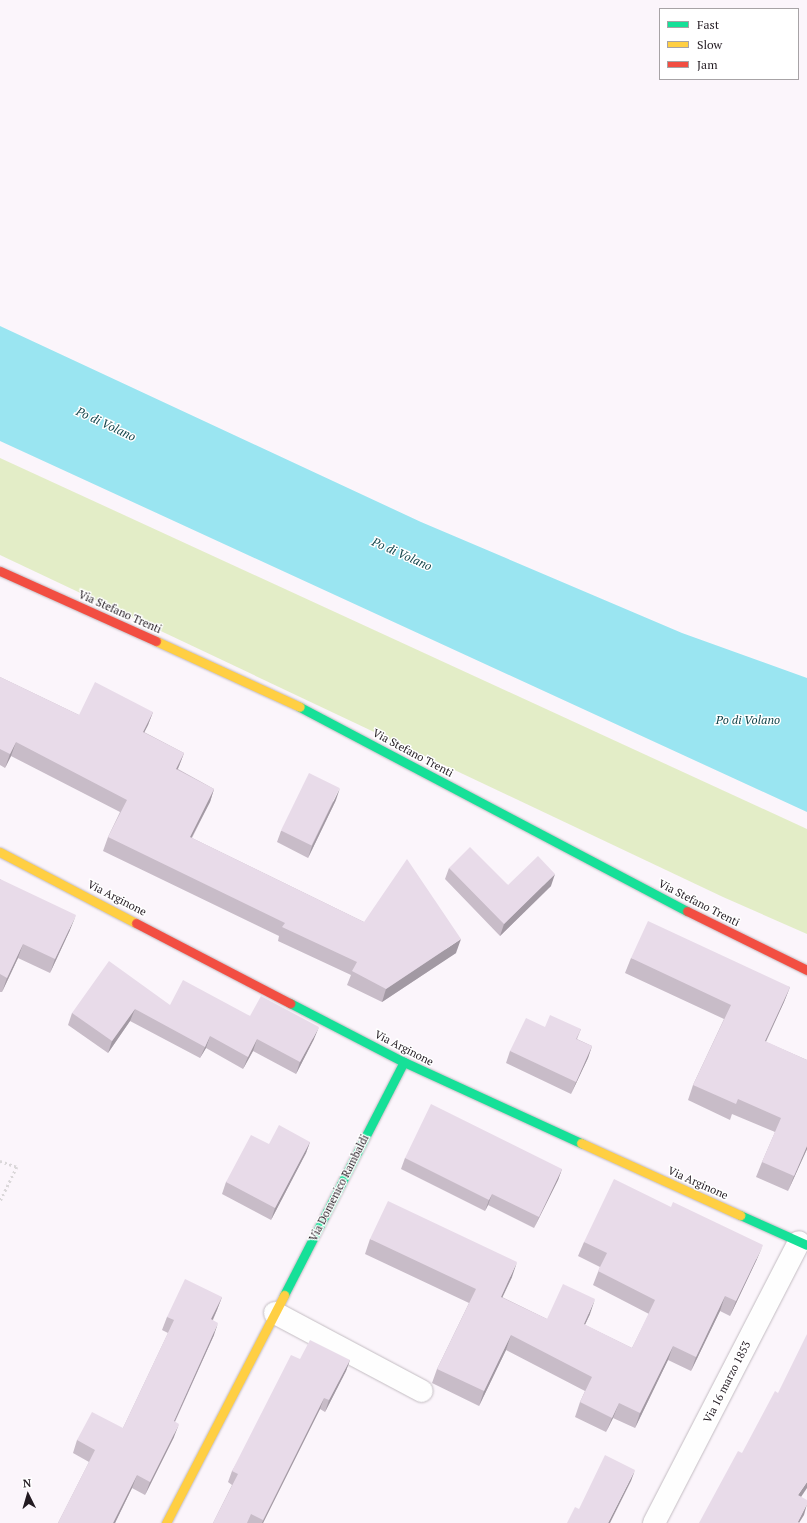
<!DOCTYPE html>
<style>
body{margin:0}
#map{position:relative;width:807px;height:1523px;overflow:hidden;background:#fbf5fb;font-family:"PT Serif",serif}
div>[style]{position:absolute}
.green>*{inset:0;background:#e3edc7}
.water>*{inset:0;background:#9ae5f1}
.path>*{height:2.5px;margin-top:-1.25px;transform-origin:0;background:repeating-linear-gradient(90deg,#dad7d9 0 2px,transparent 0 5px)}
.roads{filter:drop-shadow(0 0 1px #c3bcc2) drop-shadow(0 0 1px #c3bcc2)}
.street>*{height:22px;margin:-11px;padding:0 11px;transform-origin:11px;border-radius:11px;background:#fefefe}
.fast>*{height:9px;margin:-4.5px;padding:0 4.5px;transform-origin:4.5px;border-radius:4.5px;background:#16e098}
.slow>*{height:9px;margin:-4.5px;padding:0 4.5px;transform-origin:4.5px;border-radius:4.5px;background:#ffcf43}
.jam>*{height:9px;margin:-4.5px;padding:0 4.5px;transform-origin:4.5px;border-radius:4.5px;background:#f24e42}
.wall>*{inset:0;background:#c8bcc8}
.shaded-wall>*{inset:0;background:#a299a3}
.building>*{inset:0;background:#e8dbe9;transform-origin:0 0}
span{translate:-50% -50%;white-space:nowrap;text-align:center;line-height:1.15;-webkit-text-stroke:3px #fff;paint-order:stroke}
.street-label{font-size:11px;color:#221a21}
.water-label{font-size:12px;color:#12454b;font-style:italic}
.legend{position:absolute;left:659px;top:8px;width:140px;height:72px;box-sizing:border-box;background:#fff;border:1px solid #a7a3a6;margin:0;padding:5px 7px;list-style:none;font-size:12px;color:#221a21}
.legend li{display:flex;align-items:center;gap:8px;height:20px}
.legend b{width:20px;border:1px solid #a7a3a6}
.north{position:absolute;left:8px;top:1475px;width:40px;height:40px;-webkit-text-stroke:3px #fff;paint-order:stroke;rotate:355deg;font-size:11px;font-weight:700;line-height:16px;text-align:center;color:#221a21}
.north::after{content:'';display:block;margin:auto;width:14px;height:18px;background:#221a21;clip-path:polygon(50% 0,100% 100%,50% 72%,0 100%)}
</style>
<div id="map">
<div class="green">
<div style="clip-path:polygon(0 458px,807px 829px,807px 934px,723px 897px,0 555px)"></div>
</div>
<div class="water">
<div style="clip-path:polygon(0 326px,421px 522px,682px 633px,807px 678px,807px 812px,0 441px)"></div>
</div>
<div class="path">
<div style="left:0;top:1161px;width:18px;rotate:19deg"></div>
<div style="left:17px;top:1167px;width:39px;rotate:116deg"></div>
</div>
<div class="roads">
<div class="street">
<div style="left:275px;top:1313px;width:166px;rotate:28deg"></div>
<div style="left:654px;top:1523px;width:316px;rotate:-62.7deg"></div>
</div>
<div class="fast">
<div style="left:300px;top:707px;width:437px;rotate:27.8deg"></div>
<div style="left:290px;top:1003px;width:128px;rotate:27.4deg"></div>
<div style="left:404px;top:1062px;width:195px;rotate:24.6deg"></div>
<div style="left:740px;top:1215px;width:73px;rotate:24.1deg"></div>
<div style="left:284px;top:1295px;width:262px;rotate:-62.8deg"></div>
</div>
<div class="slow">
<div style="left:156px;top:641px;width:158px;rotate:24.6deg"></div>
<div style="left:0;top:852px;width:153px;rotate:27.6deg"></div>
<div style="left:581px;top:1143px;width:175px;rotate:24.4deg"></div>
<div style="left:166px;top:1523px;width:257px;rotate:-62.6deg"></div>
</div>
<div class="jam">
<div style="left:0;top:571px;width:171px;rotate:24.2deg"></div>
<div style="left:687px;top:911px;width:134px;rotate:26.2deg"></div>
<div style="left:136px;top:923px;width:174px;rotate:27.5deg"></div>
</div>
</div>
<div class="wall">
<div style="clip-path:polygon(0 677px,79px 715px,153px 712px,148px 725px,144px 732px,184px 753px,178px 769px,214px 789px,210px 802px,192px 838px,364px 922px,456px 953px,382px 1002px,347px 985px,351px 975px,278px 941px,279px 936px,103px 851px,108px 837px,120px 812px,11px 756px,5px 768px,0 765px)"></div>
<div style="clip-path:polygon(336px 800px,308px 858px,277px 842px,281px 831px)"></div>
<div style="clip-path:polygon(449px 868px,508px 885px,551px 886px,500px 936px,445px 879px)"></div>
<div style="clip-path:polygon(0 879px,70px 930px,50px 973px,18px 958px,2px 992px,0 992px)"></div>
<div style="clip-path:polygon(631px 958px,790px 987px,784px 1002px,766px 1042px,807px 1060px,807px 1149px,788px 1191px,756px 1177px,762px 1162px,775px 1132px,732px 1114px,730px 1120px,688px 1100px,693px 1085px,724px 1019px,625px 973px)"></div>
<div style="clip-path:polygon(170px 1005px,250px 1016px,314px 1039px,296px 1074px,253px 1051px,243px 1069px,206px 1048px,200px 1058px,130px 1021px,108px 1053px,68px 1025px,72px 1013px)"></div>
<div style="clip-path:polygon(545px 1027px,581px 1029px,577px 1039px,592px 1046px,588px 1058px,571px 1094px,506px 1063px,510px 1051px)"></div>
<div style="clip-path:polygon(310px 1142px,306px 1153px,271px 1220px,222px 1194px,226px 1182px,269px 1144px)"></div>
<div style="clip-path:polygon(405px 1158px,562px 1169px,558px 1180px,534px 1228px,488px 1205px,485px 1211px,401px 1169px)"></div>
<div style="clip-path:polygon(370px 1239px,512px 1277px,502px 1297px,547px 1319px,590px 1314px,585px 1325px,632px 1348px,649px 1314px,593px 1285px,600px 1267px,578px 1256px,584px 1242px,757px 1259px,730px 1316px,720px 1311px,691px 1371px,668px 1360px,635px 1428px,613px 1418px,606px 1432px,575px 1417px,580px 1402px,585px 1391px,506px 1350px,479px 1406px,432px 1383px,437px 1369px,469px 1303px,365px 1254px)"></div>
<div style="clip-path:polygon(222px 1297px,217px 1310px,213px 1320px,214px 1335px,175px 1422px,174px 1437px,145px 1495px,132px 1488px,115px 1523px,58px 1523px,89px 1462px,73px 1453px,77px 1440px,123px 1428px,168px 1333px,162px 1330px,167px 1317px)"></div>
<div style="clip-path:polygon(300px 1359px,350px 1360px,346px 1371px,325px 1412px,320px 1409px,263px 1523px,213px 1523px,232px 1485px,228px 1482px,232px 1471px)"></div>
</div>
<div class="shaded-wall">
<div style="clip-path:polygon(153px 712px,148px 725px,138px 745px,143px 732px)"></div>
<div style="clip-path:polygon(16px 742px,11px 756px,5px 768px,10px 754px)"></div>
<div style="clip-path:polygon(184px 753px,179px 766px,171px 782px,176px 769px)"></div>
<div style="clip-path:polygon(340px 788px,336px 800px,308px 858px,312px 846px)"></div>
<div style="clip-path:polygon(214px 789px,210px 802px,185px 850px,190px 837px)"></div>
<div style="clip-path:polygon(555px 874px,551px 886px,500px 936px,504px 924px)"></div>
<div style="clip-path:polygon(76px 915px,70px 930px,50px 973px,55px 959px)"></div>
<div style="clip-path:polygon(461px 939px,456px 953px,382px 1002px,386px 989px)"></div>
<div style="clip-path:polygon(23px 944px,18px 958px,2px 992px,7px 978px)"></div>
<div style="clip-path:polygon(790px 987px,784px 1002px,759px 1056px,765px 1041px)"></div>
<div style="clip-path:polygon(135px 1009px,130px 1021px,108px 1053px,112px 1041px)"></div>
<div style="clip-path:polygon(319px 1027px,314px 1039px,296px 1074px,300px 1062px)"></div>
<div style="clip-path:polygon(210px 1036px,206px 1048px,200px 1058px)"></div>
<div style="clip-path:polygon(257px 1039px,253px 1051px,243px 1069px,248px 1057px)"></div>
<div style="clip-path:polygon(592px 1046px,588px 1058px,571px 1094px,576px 1082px)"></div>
<div style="clip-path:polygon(310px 1142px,306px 1153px,271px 1220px,275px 1208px)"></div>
<div style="clip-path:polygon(807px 1146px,807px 1149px,788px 1191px,794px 1176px)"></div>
<div style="clip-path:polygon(562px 1169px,558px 1180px,534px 1228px,539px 1217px)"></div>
<div style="clip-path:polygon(492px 1194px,488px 1205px,485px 1211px,489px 1200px)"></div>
<div style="clip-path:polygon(763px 1245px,757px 1259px,730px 1316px,736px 1301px)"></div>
<div style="clip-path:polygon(517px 1262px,512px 1277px,496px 1311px,501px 1297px)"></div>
<div style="clip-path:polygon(725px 1296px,720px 1311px,691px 1371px,696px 1357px)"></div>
<div style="clip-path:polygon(222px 1297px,217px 1310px,207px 1332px,211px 1319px)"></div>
<div style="clip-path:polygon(595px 1299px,590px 1314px,578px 1339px,584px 1324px)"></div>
<div style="clip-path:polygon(218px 1323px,214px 1335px,169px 1434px,174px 1421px)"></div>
<div style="clip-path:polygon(511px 1335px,506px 1350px,479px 1406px,484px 1391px)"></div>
<div style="clip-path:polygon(673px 1346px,668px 1360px,635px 1428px,640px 1413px)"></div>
<div style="clip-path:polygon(350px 1360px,346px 1371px,325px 1412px,329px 1400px)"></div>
<div style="clip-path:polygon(324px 1398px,320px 1409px,263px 1523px,262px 1523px)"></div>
<div style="clip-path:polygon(619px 1403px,613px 1418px,606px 1432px,612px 1418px)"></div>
<div style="clip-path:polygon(179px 1424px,174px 1437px,145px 1495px,150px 1482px)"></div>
<div style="clip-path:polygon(635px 1470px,631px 1481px,610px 1523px,608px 1523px)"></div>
<div style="clip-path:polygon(137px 1475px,132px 1488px,115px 1523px,113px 1523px)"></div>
<div style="clip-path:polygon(807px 1482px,807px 1488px,793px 1509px,798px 1495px)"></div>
<div style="clip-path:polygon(807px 1504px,804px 1515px,799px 1523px,797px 1523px)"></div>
</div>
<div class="building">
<div style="clip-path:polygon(0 677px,79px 715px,95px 682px,153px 712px,143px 732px,184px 753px,176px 769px,214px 789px,190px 837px,364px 922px,407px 859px,461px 939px,386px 989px,352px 971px,357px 962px,282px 927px,285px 923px,108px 837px,127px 800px,16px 742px,10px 754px,0 749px)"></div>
<div style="left:309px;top:773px;width:34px;height:64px;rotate:26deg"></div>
<div style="clip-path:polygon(470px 847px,508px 885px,538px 856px,555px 874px,504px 924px,449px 868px)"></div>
<div style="clip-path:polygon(0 879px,76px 915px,55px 959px,23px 944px,7px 978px,0 974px)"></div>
<div style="clip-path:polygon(648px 921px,790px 987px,765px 1041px,807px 1060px,807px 1146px,794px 1176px,762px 1162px,781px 1118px,738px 1099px,736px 1104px,693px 1085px,731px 1005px,631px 958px)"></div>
<div style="clip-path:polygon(109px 961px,170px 1005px,183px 980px,250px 1016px,261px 996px,319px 1027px,300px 1062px,257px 1039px,248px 1057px,210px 1036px,205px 1047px,135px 1009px,112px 1041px,72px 1013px)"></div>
<div style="clip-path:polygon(550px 1015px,581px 1029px,576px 1039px,592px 1046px,576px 1082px,510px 1051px,526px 1018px,545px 1027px)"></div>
<div style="clip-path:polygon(431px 1104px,562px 1169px,539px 1217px,492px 1194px,489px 1200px,405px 1158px)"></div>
<div style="clip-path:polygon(279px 1125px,310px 1142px,275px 1208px,226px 1182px,251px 1135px,269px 1144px)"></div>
<div style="clip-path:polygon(614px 1179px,671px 1207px,673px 1202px,763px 1245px,736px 1301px,725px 1296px,696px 1357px,673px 1346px,640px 1413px,619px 1403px,612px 1418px,580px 1402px,592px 1377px,511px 1335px,484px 1391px,437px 1369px,476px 1289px,370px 1239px,388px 1201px,517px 1262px,501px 1297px,547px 1319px,563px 1284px,595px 1299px,584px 1324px,632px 1348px,655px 1300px,598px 1271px,607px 1253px,584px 1242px)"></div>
<div style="clip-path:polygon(185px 1279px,222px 1297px,211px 1319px,218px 1323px,174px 1421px,179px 1424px,150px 1482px,137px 1475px,113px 1523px,58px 1523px,95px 1450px,77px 1440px,92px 1412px,123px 1428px,174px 1320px,167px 1317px)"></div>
<div style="clip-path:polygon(807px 1334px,807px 1482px,798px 1495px,807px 1500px,807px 1504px,798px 1522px,800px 1523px,699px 1523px,738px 1451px,742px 1453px,775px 1391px,778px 1393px)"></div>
<div style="clip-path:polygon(310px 1340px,350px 1360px,329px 1400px,324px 1398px,263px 1520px,251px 1514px,247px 1523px,213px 1523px,238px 1474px,232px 1471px,291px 1355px,300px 1359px)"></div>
<div style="clip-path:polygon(605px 1455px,635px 1470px,608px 1523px,567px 1523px,575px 1507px,579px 1509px)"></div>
</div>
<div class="street-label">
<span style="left:120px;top:612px;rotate:24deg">Via Stefano Trenti</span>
<span style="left:413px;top:753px;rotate:28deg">Via Stefano Trenti</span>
<span style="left:117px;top:898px;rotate:27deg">Via Arginone</span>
<span style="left:699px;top:903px;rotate:27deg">Via Stefano Trenti</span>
<span style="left:404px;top:1048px;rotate:27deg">Via Arginone</span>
<span style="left:698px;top:1183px;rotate:24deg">Via Arginone</span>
<span style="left:339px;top:1188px;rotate:-63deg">Via Domenico Rambaldi</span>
<span style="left:727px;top:1382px;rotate:-63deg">Via 16 marzo 1853</span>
</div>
<div class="water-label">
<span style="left:106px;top:424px;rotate:25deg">Po di Volano</span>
<span style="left:402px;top:554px;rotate:24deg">Po di Volano</span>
<span style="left:748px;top:720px">Po di Volano</span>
</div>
<ul class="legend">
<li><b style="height:5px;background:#16e098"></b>Fast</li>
<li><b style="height:5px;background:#ffcf43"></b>Slow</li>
<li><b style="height:5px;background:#f24e42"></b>Jam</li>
</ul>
<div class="north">N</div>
</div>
